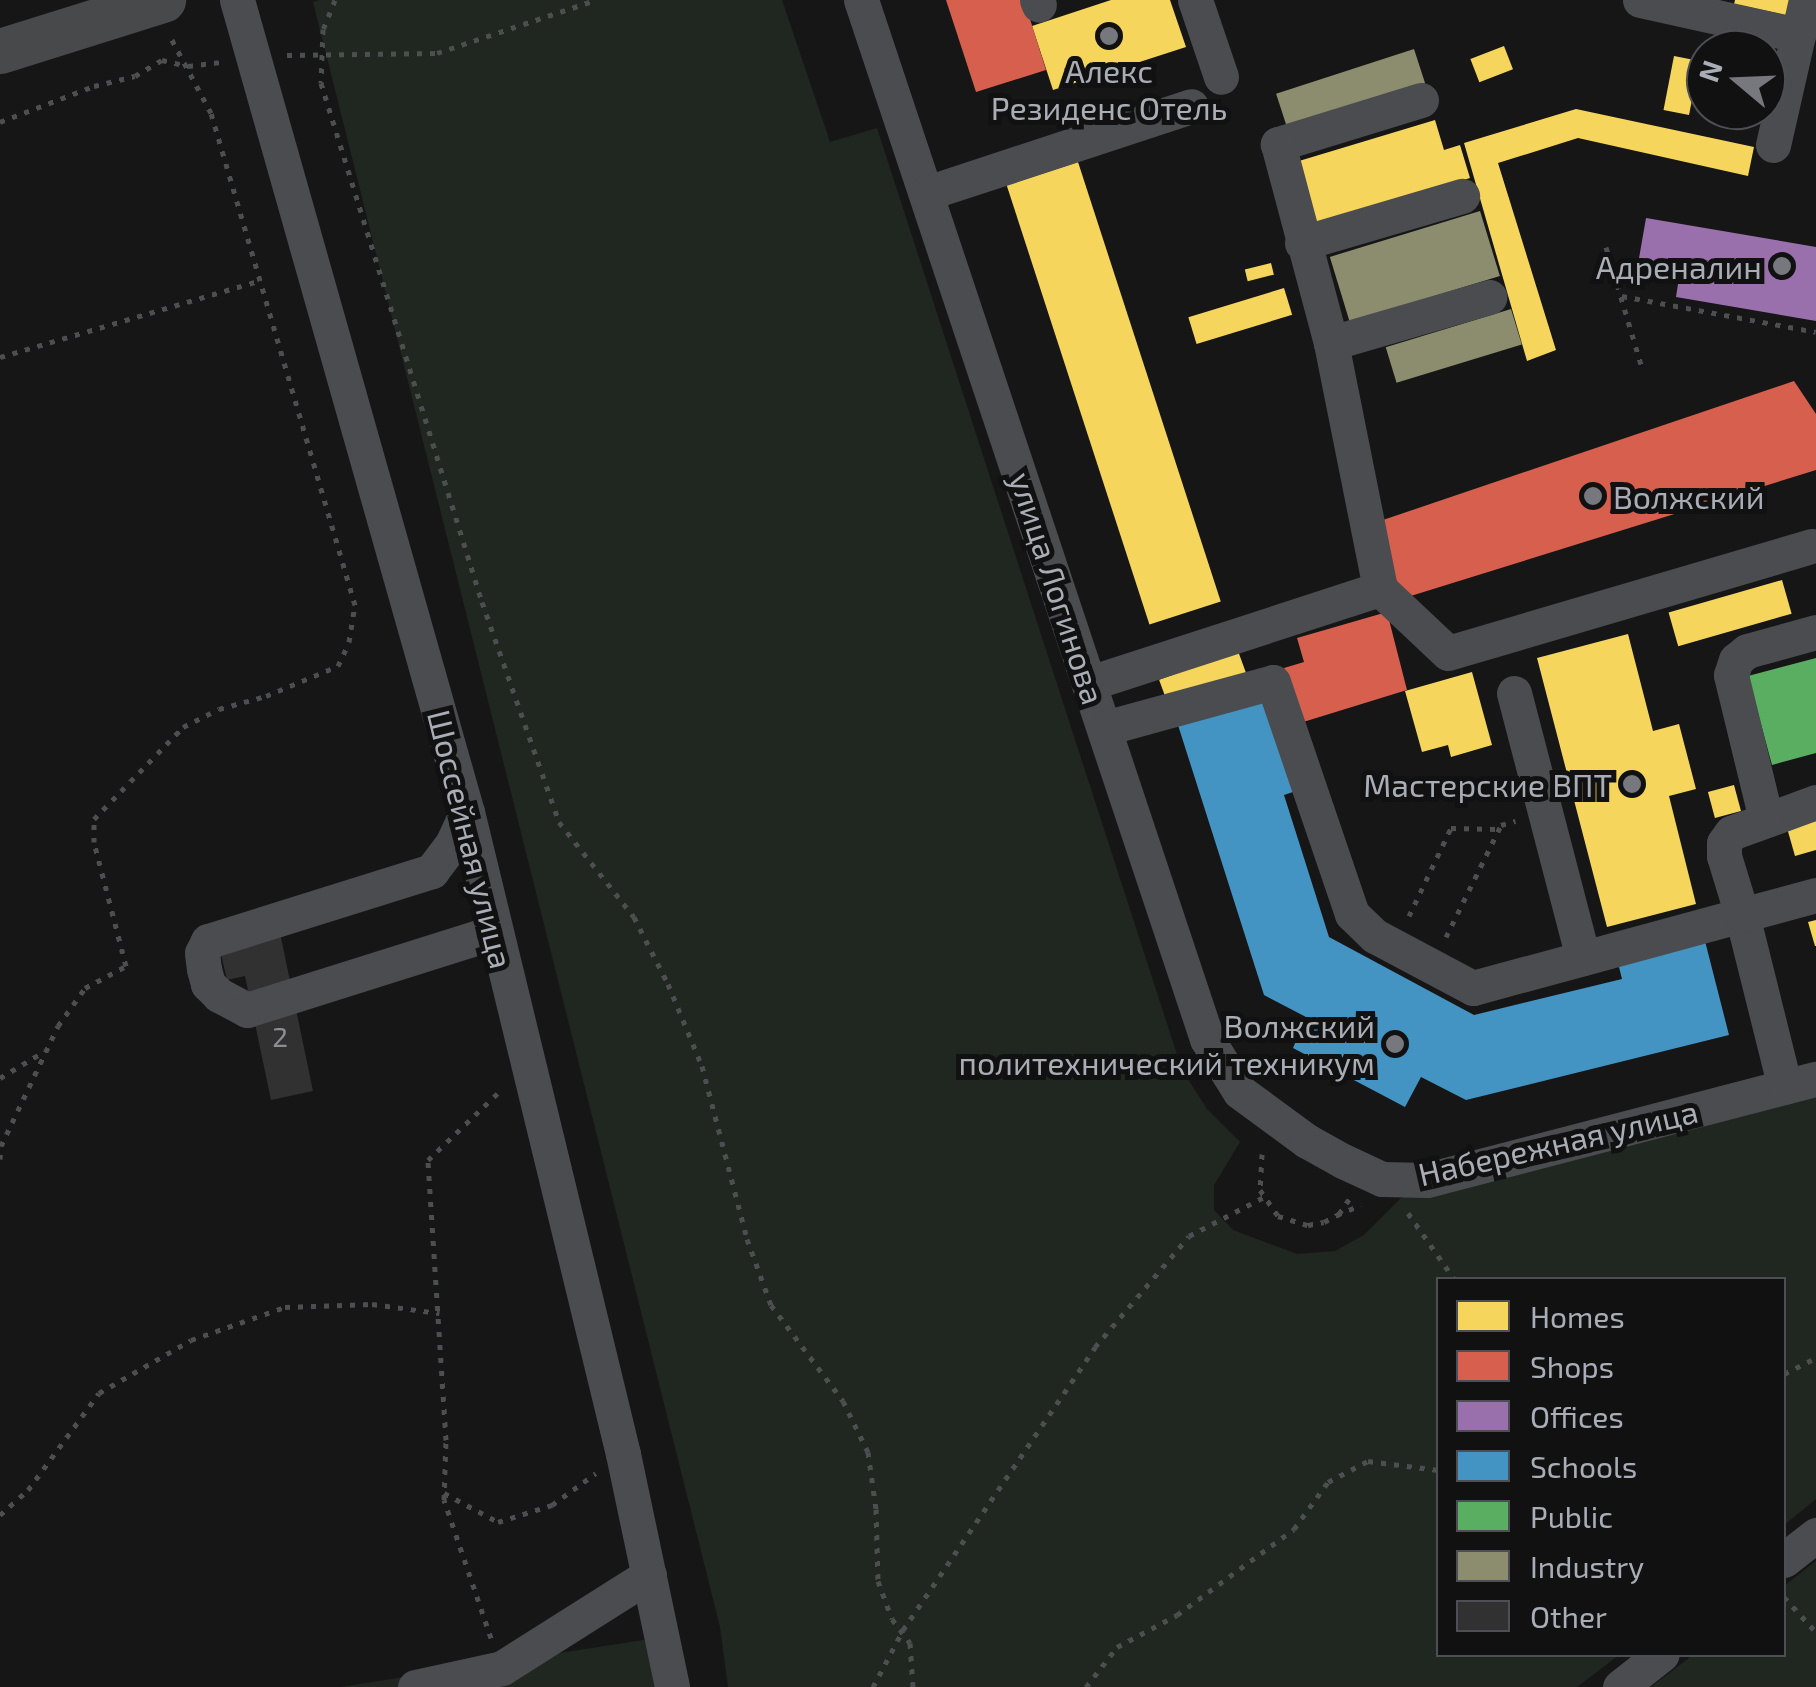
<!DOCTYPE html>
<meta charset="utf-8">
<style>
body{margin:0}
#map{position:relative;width:1816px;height:1687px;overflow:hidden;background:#161617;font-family:"Exo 2",sans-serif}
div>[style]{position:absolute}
.green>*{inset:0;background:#202721}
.homes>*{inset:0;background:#f6d55c;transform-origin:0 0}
.shops>*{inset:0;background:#d6604d}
.offices>*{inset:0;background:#9970ab}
.schools>*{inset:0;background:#4393c3}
.public>*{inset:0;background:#5aae61}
.industry>*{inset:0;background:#8c8c6e;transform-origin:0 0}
.building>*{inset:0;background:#313132}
.path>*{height:5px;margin-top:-2.5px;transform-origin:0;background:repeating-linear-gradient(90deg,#4c4e50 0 5px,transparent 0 13px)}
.minor>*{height:35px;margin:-17.5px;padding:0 17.5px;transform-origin:17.5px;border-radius:17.5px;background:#4b4c4f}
.major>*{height:45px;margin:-22.5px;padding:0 22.5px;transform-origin:22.5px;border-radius:22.5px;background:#48494b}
.dots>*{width:28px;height:28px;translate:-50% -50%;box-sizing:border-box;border:5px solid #111112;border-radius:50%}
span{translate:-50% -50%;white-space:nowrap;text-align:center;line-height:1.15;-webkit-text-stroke:10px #111112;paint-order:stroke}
.number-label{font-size:28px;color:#8b8e95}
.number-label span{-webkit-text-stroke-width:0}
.poi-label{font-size:32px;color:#a9adb6}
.right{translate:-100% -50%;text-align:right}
.left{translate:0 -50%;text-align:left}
.street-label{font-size:32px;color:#a9adb6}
.legend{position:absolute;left:1436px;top:1277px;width:350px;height:380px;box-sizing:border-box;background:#111112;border:2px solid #4e4f54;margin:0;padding:12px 18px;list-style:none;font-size:30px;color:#a9adb6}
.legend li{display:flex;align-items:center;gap:20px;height:50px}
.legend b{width:50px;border:2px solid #4e4f54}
.north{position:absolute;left:1686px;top:30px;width:100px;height:100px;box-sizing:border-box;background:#111112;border:2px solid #4e4f54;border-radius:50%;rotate:289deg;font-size:28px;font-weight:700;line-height:40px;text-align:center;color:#a9adb6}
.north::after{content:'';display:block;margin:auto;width:35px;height:45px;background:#76787e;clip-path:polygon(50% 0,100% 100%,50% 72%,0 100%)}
</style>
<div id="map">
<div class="green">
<div style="clip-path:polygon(320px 0,782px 0,830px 142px,877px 128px,1182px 1070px,1207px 1109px,1240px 1142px,1214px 1185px,1214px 1210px,1233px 1230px,1297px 1254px,1335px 1251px,1364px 1235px,1403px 1196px,1816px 1097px,1816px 1499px,1784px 1525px,1784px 1280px,1438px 1280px,1438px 1654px,1619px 1655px,1577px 1687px,728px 1687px,720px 1627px,313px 2px)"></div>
<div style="clip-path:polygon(1816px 1561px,1816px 1687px,1651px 1687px,1693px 1655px,1784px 1654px,1784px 1586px)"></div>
<div style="clip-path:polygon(650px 1639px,659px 1687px,340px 1687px)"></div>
</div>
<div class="homes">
<div style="clip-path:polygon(1111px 0,1170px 0,1186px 47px,1053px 90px,1032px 26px)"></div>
<div style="clip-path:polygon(1735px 0,1794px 0,1790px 16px,1734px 4px)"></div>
<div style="left:1504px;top:46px;width:25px;height:36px;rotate:69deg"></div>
<div style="left:1674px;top:56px;width:26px;height:55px;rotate:11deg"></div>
<div style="clip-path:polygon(1576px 109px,1754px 147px,1748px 176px,1578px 138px,1498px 163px,1556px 350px,1527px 361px,1464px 143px)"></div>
<div style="clip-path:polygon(1724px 110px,1766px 110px,1764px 122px,1724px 115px)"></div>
<div style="clip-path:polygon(1435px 120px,1444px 150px,1460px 145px,1470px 178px,1317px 224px,1299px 161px)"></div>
<div style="left:1078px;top:162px;width:462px;height:75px;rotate:72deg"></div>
<div style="left:1271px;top:263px;width:12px;height:27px;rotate:76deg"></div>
<div style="left:1284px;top:288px;width:28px;height:100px;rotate:73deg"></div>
<div style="left:1782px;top:580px;width:35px;height:118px;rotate:74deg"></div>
<div style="clip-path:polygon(1628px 634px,1653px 731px,1679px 724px,1696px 789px,1669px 796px,1696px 904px,1607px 927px,1537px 658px)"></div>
<div style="left:1238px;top:651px;width:27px;height:84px;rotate:70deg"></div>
<div style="clip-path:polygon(1472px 672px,1492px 745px,1451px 757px,1448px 745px,1422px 752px,1405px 691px)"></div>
<div style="left:1734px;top:785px;width:27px;height:27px;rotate:75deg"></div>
<div style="clip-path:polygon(1816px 821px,1816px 850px,1795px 856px,1787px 828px)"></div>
<div style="clip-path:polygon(1816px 920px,1816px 946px,1815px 946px,1808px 922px)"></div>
</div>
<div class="shops">
<div style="clip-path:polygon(946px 0,1024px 0,1046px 70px,976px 92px)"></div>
<div style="clip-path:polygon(1794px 381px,1816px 414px,1816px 470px,1401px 599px,1377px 522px)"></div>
<div style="clip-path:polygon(1387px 612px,1407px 690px,1300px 723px,1284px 668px,1304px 662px,1297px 638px)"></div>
</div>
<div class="offices">
<div style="clip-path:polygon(1646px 218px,1816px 247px,1816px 321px,1676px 297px,1680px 271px,1638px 264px)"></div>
</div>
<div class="schools">
<div style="clip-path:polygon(1268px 693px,1299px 790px,1284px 795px,1329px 937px,1474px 1015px,1622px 979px,1618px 963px,1705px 941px,1729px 1035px,1466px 1100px,1421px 1077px,1405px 1107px,1293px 1048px,1306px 1017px,1264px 995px,1177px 722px)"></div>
</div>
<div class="public">
<div style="clip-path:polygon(1816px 658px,1816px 753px,1772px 765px,1748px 676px)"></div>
</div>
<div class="industry">
<div style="left:1414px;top:49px;width:36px;height:145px;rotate:72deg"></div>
<div style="left:1480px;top:211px;width:68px;height:157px;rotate:73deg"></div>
<div style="left:1511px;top:309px;width:37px;height:131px;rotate:73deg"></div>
</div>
<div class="building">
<div style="clip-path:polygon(279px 928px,313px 1091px,271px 1100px,245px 976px,227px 980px,218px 941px)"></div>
</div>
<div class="path">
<div style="left:335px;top:0;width:31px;rotate:112deg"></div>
<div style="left:323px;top:29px;width:54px;rotate:92.1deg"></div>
<div style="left:321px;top:83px;width:543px;rotate:72.77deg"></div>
<div style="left:482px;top:602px;width:233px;rotate:70.7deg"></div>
<div style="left:559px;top:822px;width:121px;rotate:51.7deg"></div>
<div style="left:634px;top:917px;width:75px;rotate:63.1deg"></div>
<div style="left:668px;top:984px;width:89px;rotate:67.5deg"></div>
<div style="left:702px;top:1066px;width:179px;rotate:75.4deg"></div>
<div style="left:747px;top:1239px;width:70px;rotate:70deg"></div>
<div style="left:771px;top:1305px;width:120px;rotate:53.1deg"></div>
<div style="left:843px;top:1401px;width:57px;rotate:63.9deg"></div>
<div style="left:868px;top:1452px;width:58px;rotate:82deg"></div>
<div style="left:876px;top:1509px;width:72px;rotate:88.4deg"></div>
<div style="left:878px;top:1581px;width:40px;rotate:69.8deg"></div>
<div style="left:892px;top:1619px;width:30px;rotate:53deg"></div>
<div style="left:910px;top:1643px;width:44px;rotate:86.1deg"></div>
<div style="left:287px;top:55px;width:150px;rotate:-0.8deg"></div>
<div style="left:437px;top:53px;width:167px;rotate:-18.5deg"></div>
<div style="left:0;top:122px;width:101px;rotate:-21deg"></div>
<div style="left:94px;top:86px;width:42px;rotate:-13.7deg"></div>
<div style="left:135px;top:76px;width:31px;rotate:-31deg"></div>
<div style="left:162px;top:60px;width:27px;rotate:13deg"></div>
<div style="left:188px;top:66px;width:33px;rotate:-7deg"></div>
<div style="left:1606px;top:247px;width:129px;rotate:73.4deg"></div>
<div style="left:1622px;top:296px;width:197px;rotate:10.5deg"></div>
<div style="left:0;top:357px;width:273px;rotate:-16.4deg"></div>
<div style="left:1409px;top:916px;width:98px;rotate:-64.5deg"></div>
<div style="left:1451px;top:828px;width:46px;rotate:1.2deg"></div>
<div style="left:1446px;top:937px;width:125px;rotate:-63.8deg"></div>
<div style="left:1501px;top:825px;width:15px;rotate:-16deg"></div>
<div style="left:0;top:1078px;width:52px;rotate:-31deg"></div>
<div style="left:1262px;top:1154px;width:36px;rotate:93deg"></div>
<div style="left:1260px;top:1190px;width:32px;rotate:55deg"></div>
<div style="left:1278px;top:1216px;width:31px;rotate:17deg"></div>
<div style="left:1308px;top:1225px;width:16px;rotate:-11deg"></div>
<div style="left:1324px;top:1222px;width:17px;rotate:-28deg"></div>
<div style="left:1339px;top:1214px;width:18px;rotate:-56deg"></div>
<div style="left:0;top:1159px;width:13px;rotate:-86deg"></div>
<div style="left:1px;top:1146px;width:133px;rotate:-64.6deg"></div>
<div style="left:58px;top:1026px;width:47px;rotate:-54.6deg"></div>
<div style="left:85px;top:988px;width:47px;rotate:-28.2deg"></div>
<div style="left:126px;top:966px;width:128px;rotate:-104.5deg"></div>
<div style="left:94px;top:842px;width:23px;rotate:-90deg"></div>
<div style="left:94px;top:819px;width:128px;rotate:-45.9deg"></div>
<div style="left:183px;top:727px;width:40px;rotate:-26.6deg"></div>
<div style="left:219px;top:709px;width:49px;rotate:-15.5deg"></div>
<div style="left:266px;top:696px;width:78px;rotate:-22.6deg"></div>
<div style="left:338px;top:666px;width:26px;rotate:-65deg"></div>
<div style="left:349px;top:642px;width:37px;rotate:-81deg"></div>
<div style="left:355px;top:605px;width:513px;rotate:-106.31deg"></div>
<div style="left:211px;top:113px;width:85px;rotate:-118.1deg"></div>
<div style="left:1408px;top:1213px;width:82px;rotate:55deg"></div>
<div style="left:1337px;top:1215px;width:26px;rotate:-23deg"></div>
<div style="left:1784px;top:1374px;width:36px;rotate:-27deg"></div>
<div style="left:444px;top:1493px;width:61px;rotate:28.2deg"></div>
<div style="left:498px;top:1522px;width:57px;rotate:-17.5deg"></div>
<div style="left:552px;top:1505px;width:54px;rotate:-36deg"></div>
<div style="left:0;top:1515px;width:38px;rotate:-42deg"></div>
<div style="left:28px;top:1490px;width:120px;rotate:-53.8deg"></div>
<div style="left:99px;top:1393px;width:106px;rotate:-29.9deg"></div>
<div style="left:191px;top:1340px;width:100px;rotate:-19.3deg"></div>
<div style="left:285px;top:1307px;width:87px;rotate:-2deg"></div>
<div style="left:372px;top:1304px;width:68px;rotate:7.7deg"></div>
<div style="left:1784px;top:1597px;width:47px;rotate:47.6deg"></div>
<div style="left:491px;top:1638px;width:146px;rotate:-108.8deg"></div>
<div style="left:444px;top:1500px;width:60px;rotate:-88.1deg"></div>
<div style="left:446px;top:1440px;width:281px;rotate:-93.7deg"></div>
<div style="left:428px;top:1160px;width:103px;rotate:-43.8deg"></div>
<div style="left:873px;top:1687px;width:64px;rotate:-62.2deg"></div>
<div style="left:903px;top:1630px;width:342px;rotate:-55.8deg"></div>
<div style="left:1095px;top:1347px;width:145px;rotate:-49.7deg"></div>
<div style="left:1189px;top:1236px;width:85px;rotate:-27.5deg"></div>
<div style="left:1086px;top:1687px;width:51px;rotate:-52.2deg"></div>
<div style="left:1117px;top:1647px;width:68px;rotate:-28.1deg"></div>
<div style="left:1177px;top:1615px;width:145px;rotate:-36.3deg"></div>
<div style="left:1294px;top:1529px;width:58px;rotate:-54.1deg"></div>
<div style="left:1328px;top:1482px;width:45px;rotate:-27.7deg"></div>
<div style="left:1368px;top:1461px;width:71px;rotate:7.3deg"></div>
</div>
<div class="minor">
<div style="left:237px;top:0;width:844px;rotate:74.19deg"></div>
<div style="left:467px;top:812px;width:661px;rotate:76.34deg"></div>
<div style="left:623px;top:1454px;width:238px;rotate:78.1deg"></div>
<div style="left:861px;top:0;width:1095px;rotate:71.58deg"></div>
<div style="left:1207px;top:1039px;width:62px;rotate:58.1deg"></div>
<div style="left:1240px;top:1092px;width:83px;rotate:36.2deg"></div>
<div style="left:1307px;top:1141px;width:41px;rotate:29.1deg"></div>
<div style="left:1343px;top:1161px;width:43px;rotate:24.8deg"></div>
<div style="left:1382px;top:1179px;width:45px;rotate:1.3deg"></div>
<div style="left:1427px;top:1180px;width:402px;rotate:-14.6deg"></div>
<div style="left:1037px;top:0;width:5px;rotate:68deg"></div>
<div style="left:1195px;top:0;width:81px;rotate:71.3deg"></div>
<div style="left:1640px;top:0;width:162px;rotate:12.5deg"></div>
<div style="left:1421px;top:100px;width:150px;rotate:162.9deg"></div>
<div style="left:1278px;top:144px;width:206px;rotate:75.1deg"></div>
<div style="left:1331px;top:343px;width:251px;rotate:78.7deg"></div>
<div style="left:1380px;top:589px;width:93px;rotate:43.3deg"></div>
<div style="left:1448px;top:653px;width:379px;rotate:-16.4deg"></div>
<div style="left:1773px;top:145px;width:149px;rotate:-77.2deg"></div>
<div style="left:927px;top:193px;width:278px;rotate:-18.2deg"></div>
<div style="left:1302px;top:243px;width:167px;rotate:-16.4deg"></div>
<div style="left:1331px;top:343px;width:165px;rotate:-16.2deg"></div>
<div style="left:1090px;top:683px;width:305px;rotate:-18deg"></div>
<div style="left:1514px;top:693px;width:274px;rotate:75.4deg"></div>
<div style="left:1105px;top:728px;width:174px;rotate:-15.3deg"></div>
<div style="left:1273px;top:682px;width:245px;rotate:71.2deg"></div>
<div style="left:1352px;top:914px;width:32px;rotate:44deg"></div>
<div style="left:1375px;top:936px;width:111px;rotate:28deg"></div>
<div style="left:1473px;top:988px;width:279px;rotate:-15.2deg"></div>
<div style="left:1742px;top:915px;width:177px;rotate:76deg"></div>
<div style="left:1816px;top:802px;width:90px;rotate:160deg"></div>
<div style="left:1731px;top:833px;width:12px;rotate:125deg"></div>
<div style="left:1724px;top:843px;width:13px;rotate:90deg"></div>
<div style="left:1724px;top:856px;width:62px;rotate:73deg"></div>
<div style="left:1742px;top:915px;width:77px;rotate:-15.1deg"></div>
<div style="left:467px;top:812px;width:35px;rotate:115deg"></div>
<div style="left:452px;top:844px;width:34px;rotate:127deg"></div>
<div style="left:432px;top:871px;width:235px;rotate:162.6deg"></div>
<div style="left:208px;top:941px;width:13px;rotate:117deg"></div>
<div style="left:202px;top:953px;width:16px;rotate:83deg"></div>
<div style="left:204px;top:969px;width:16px;rotate:75deg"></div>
<div style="left:208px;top:984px;width:16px;rotate:45deg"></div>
<div style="left:219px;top:995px;width:32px;rotate:28deg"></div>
<div style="left:247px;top:1010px;width:259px;rotate:-17.5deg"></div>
<div style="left:1766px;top:819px;width:148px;rotate:-103.7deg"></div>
<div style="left:1731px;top:675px;width:16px;rotate:-72deg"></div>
<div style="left:1736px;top:660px;width:14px;rotate:-39deg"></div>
<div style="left:1747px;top:651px;width:72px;rotate:-15.4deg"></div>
<div style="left:1784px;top:1560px;width:41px;rotate:-38deg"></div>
<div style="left:415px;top:1687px;width:89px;rotate:-12.3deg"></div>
<div style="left:502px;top:1668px;width:174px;rotate:-32.3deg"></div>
<div style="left:1620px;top:1687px;width:53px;rotate:-38.2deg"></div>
</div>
<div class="major">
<div style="left:0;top:51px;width:171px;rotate:-17.4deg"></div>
</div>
<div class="dots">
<div style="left:1109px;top:36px;background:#76787e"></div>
<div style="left:1782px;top:266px;background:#76787e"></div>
<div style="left:1593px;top:496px;background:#76787e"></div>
<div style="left:1632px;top:784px;background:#76787e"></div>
<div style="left:1395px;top:1044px;background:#76787e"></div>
</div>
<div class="number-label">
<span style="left:280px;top:1036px">2</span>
</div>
<div class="poi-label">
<span style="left:1109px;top:89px">Алекс<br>Резиденс Отель</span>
<span class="right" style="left:1762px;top:266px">Адреналин</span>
<span class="left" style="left:1613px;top:496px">Волжский</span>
<span class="right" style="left:1612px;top:784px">Мастерские ВПТ</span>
<span class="right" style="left:1375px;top:1044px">Волжский<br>политехнический техникум</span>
</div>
<div class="street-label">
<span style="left:1058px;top:588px;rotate:72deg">улица Логинова</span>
<span style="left:471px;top:839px;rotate:76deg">Шоссейная улица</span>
<span style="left:1558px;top:1142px;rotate:-13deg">Набережная улица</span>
</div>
<ul class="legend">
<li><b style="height:28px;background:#f6d55c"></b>Homes</li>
<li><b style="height:28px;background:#d6604d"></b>Shops</li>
<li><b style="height:28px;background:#9970ab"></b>Offices</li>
<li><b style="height:28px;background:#4393c3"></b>Schools</li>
<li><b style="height:28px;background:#5aae61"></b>Public</li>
<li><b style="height:28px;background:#8c8c6e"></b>Industry</li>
<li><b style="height:28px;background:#313132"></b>Other</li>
</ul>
<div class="north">N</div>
</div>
